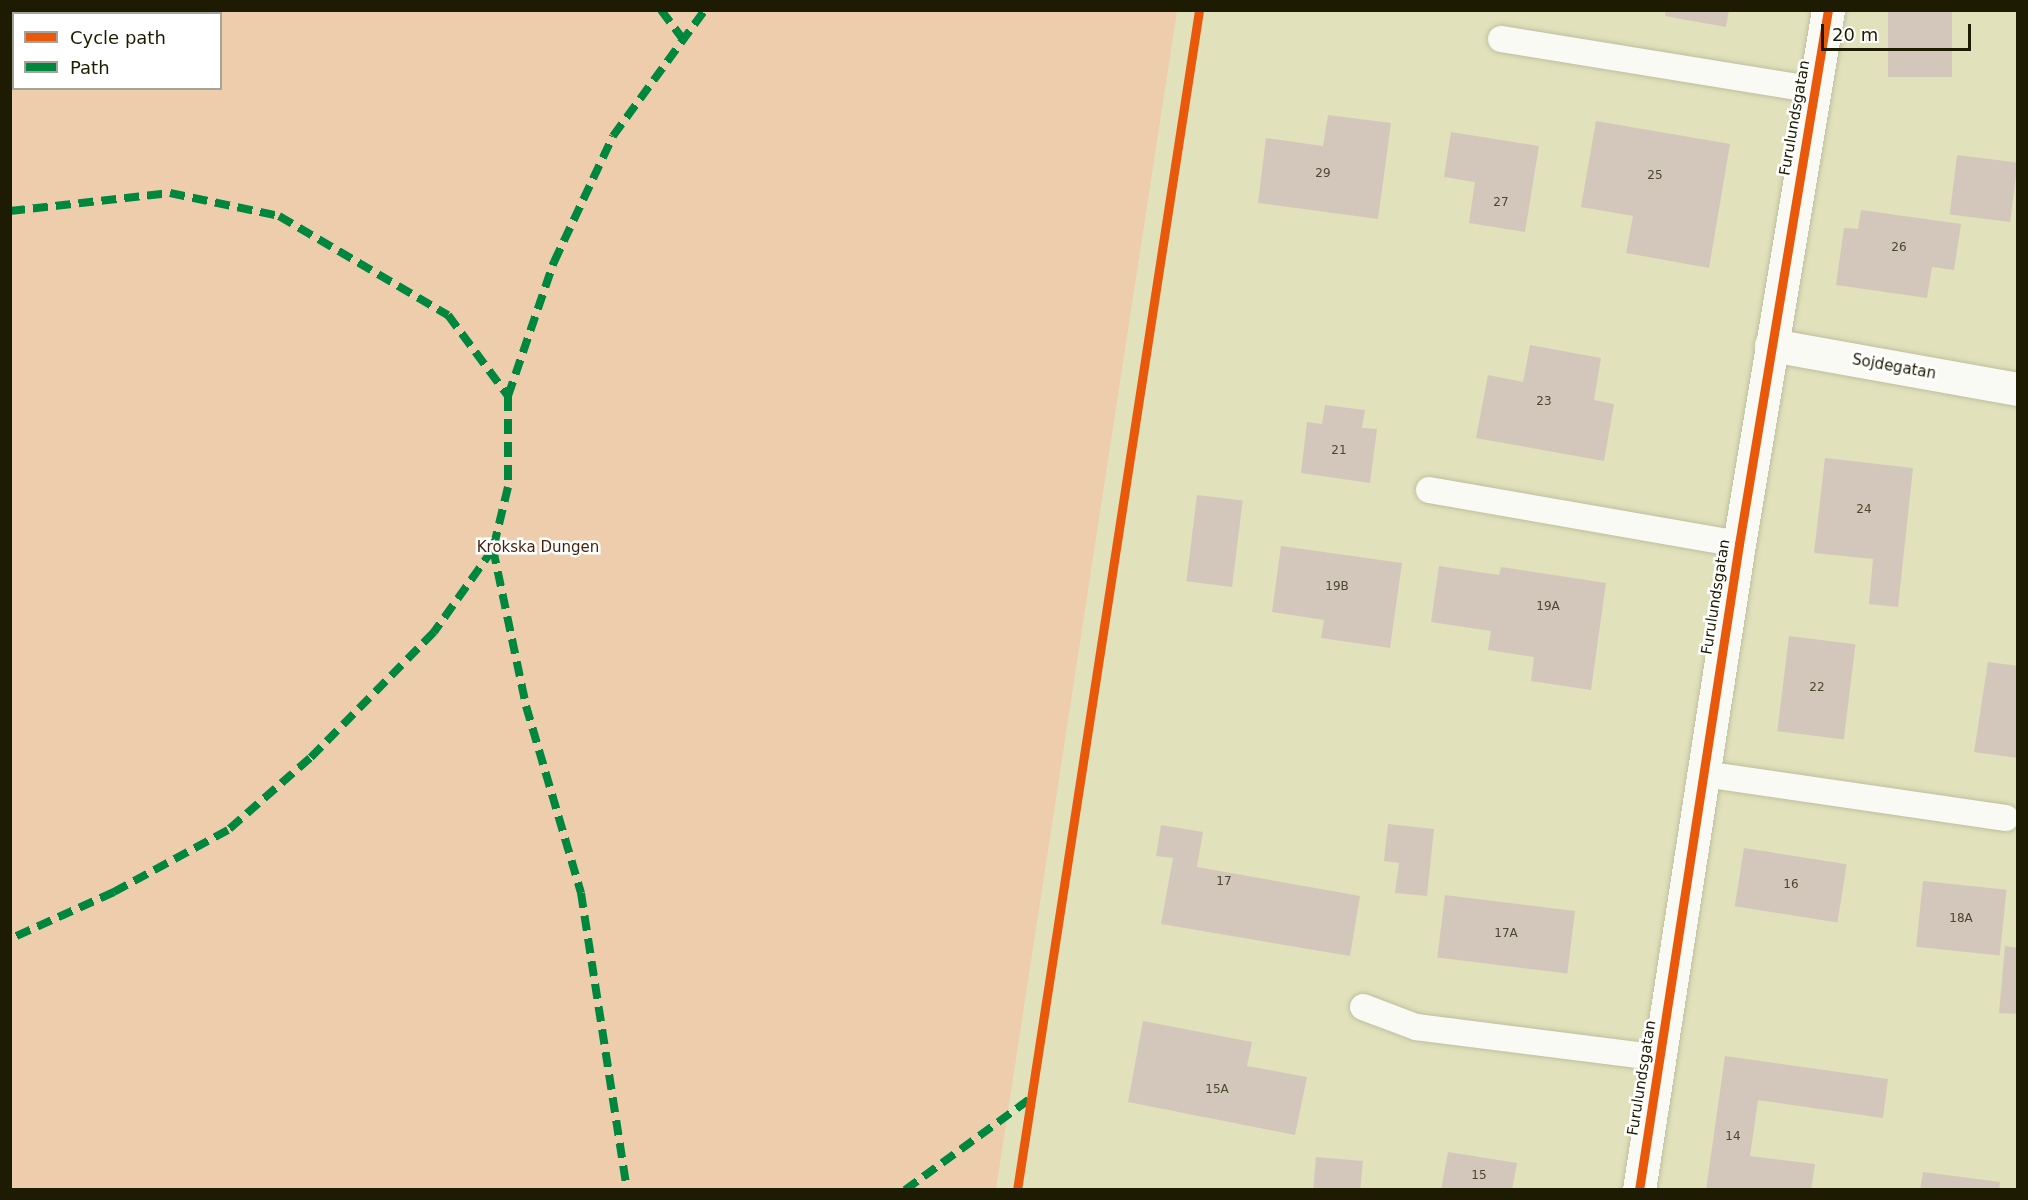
<!DOCTYPE html>
<style>
body{margin:0}
#map{position:relative;width:2028px;height:1200px;overflow:hidden;background:#e1e1bb;font-family:"DejaVu Sans",sans-serif}
div>[style]{position:absolute}
.green>*{inset:0;background:#eecdac}
.building>*{inset:0;background:#d3c7bc;transform-origin:0 0}
.roads{filter:drop-shadow(0 0 2px #bfbfa1) drop-shadow(0 0 2px #bfbfa1)}
.lane>*{height:26px;margin:-13px;padding:0 13px;transform-origin:13px;border-radius:13px;background:#fafaf5}
.street>*{height:33px;margin:-16.5px;padding:0 16.5px;transform-origin:16.5px;border-radius:16.5px;background:#fafaf5}
.quiet>*{height:8px;margin-top:-4px;transform-origin:0;background:repeating-linear-gradient(90deg,#00873e 0 15px,transparent 0 23px)}
.cycleway>*{height:9px;margin:-4.5px;padding:0 4.5px;transform-origin:4.5px;border-radius:4.5px;background:#e8590c}
span{translate:-50% -50%;white-space:nowrap;text-align:center;line-height:1.15;-webkit-text-stroke:5px #fff;paint-order:stroke}
.number-label{font-size:12px;color:#4a4730}
.number-label span{-webkit-text-stroke-width:0}
.street-label{font-size:15px;color:#1d1c02}
.park-label{font-size:15px;color:#431e09}
.frame{position:absolute;inset:0;border:12px solid #1d1c02;pointer-events:none}
.legend{position:absolute;left:12px;top:12px;width:210px;height:78px;box-sizing:border-box;background:#fff;border:2px solid #a5a49a;margin:0;padding:8px 10px;list-style:none;font-size:18px;color:#1d1c02}
.legend li{display:flex;align-items:center;gap:12px;height:30px}
.legend b{width:30px;border:2px solid #a5a49a}
.scale{position:absolute;left:1821px;top:24px;width:150px;height:27px;box-sizing:border-box;border:3px solid #1d1c02;border-top:0;padding-left:8px;font-size:18px;line-height:21px;white-space:nowrap;color:#1d1c02;-webkit-text-stroke:4px #fff;paint-order:stroke}
</style>
<div id="map">
<div class="green">
<div style="clip-path:polygon(evenodd,10px 11px,1177px 11px,996px 1189px,11px 1189px,10px 11px,14px 14px,220px 14px,220px 88px,14px 88px,14px 14px)"></div>
</div>
<div class="building">
<div style="clip-path:polygon(1666px 10px,1729px 10px,1726px 27px,1665px 16px)"></div>
<div style="left:1888px;top:10px;width:64px;height:67px"></div>
<div style="clip-path:polygon(1328px 115px,1391px 123px,1378px 219px,1258px 203px,1266px 138px,1323px 146px)"></div>
<div style="clip-path:polygon(1596px 121px,1730px 144px,1709px 268px,1626px 253px,1633px 216px,1581px 207px)"></div>
<div style="clip-path:polygon(1451px 132px,1539px 146px,1525px 232px,1469px 223px,1475px 182px,1444px 177px)"></div>
<div style="left:1957px;top:155px;width:61px;height:60px;rotate:7deg"></div>
<div style="clip-path:polygon(1861px 210px,1961px 224px,1954px 270px,1932px 267px,1927px 298px,1836px 285px,1844px 228px,1858px 229px)"></div>
<div style="clip-path:polygon(1530px 345px,1601px 358px,1594px 400px,1614px 404px,1604px 461px,1476px 438px,1488px 375px,1523px 382px)"></div>
<div style="clip-path:polygon(1325px 405px,1365px 410px,1362px 428px,1377px 429px,1370px 483px,1301px 473px,1307px 422px,1322px 424px)"></div>
<div style="clip-path:polygon(1825px 458px,1913px 468px,1898px 607px,1869px 604px,1873px 559px,1814px 553px)"></div>
<div style="left:1197px;top:495px;width:46px;height:87px;rotate:7deg"></div>
<div style="clip-path:polygon(1281px 546px,1402px 563px,1390px 648px,1321px 638px,1324px 620px,1272px 612px)"></div>
<div style="clip-path:polygon(1439px 566px,1499px 575px,1501px 567px,1606px 583px,1591px 690px,1531px 681px,1534px 657px,1488px 650px,1491px 631px,1431px 622px)"></div>
<div style="left:1789px;top:636px;width:67px;height:96px;rotate:7deg"></div>
<div style="clip-path:polygon(1988px 662px,2018px 666px,2018px 758px,1974px 752px)"></div>
<div style="clip-path:polygon(1388px 824px,1434px 829px,1427px 896px,1395px 893px,1399px 863px,1384px 861px)"></div>
<div style="clip-path:polygon(1161px 825px,1203px 832px,1197px 867px,1360px 896px,1350px 956px,1161px 924px,1173px 858px,1156px 856px)"></div>
<div style="left:1744px;top:848px;width:104px;height:59px;rotate:9deg"></div>
<div style="left:1923px;top:881px;width:84px;height:66px;rotate:6deg"></div>
<div style="left:1445px;top:895px;width:131px;height:63px;rotate:7deg"></div>
<div style="clip-path:polygon(2005px 946px,2018px 948px,2018px 1014px,1999px 1013px)"></div>
<div style="clip-path:polygon(1143px 1021px,1252px 1042px,1247px 1066px,1307px 1077px,1295px 1135px,1128px 1102px)"></div>
<div style="clip-path:polygon(1725px 1056px,1888px 1079px,1883px 1118px,1758px 1100px,1750px 1156px,1815px 1164px,1811px 1190px,1706px 1190px)"></div>
<div style="clip-path:polygon(1448px 1152px,1517px 1163px,1512px 1190px,1441px 1190px)"></div>
<div style="left:1316px;top:1157px;width:47px;height:33px;rotate:5deg"></div>
<div style="clip-path:polygon(1923px 1172px,2000px 1182px,1999px 1190px,1920px 1190px)"></div>
</div>
<div class="roads">
<div class="lane">
<div style="left:1501px;top:39px;width:319px;rotate:9.2deg"></div>
<div style="left:1429px;top:490px;width:315px;rotate:9.9deg"></div>
<div style="left:1704px;top:774px;width:305px;rotate:8.3deg"></div>
<div style="left:1363px;top:1007px;width:57px;rotate:20.7deg"></div>
<div style="left:1416px;top:1027px;width:246px;rotate:7.2deg"></div>
</div>
<div class="street">
<div style="left:1771px;top:345px;width:251px;rotate:10.1deg"></div>
<div style="left:1639px;top:1190px;width:654px;rotate:-81.2deg"></div>
<div style="left:1739px;top:544px;width:541px;rotate:-80.54deg"></div>
</div>
</div>
<div class="quiet">
<div style="left:661px;top:10px;width:36px;rotate:53deg"></div>
<div style="left:10px;top:211px;width:161px;rotate:-6.4deg"></div>
<div style="left:170px;top:193px;width:111px;rotate:11.9deg"></div>
<div style="left:279px;top:216px;width:196px;rotate:30.4deg"></div>
<div style="left:448px;top:315px;width:101px;rotate:53.5deg"></div>
<div style="left:508px;top:396px;width:91px;rotate:90deg"></div>
<div style="left:508px;top:487px;width:64px;rotate:103.6deg"></div>
<div style="left:493px;top:549px;width:102px;rotate:125.4deg"></div>
<div style="left:434px;top:632px;width:177px;rotate:134.5deg"></div>
<div style="left:310px;top:758px;width:109px;rotate:138.7deg"></div>
<div style="left:228px;top:830px;width:130px;rotate:151.5deg"></div>
<div style="left:114px;top:892px;width:114px;rotate:155.7deg"></div>
<div style="left:508px;top:396px;width:142px;rotate:-71.1deg"></div>
<div style="left:554px;top:262px;width:139px;rotate:-64.9deg"></div>
<div style="left:613px;top:136px;width:156px;rotate:-53.9deg"></div>
<div style="left:493px;top:549px;width:160px;rotate:78.1deg"></div>
<div style="left:526px;top:706px;width:195px;rotate:73.6deg"></div>
<div style="left:581px;top:893px;width:301px;rotate:81.2deg"></div>
<div style="left:905px;top:1190px;width:156px;rotate:-36.1deg"></div>
</div>
<div class="cycleway">
<div style="left:1017px;top:1190px;width:1194px;rotate:-81.23deg"></div>
<div style="left:1639px;top:1190px;width:654px;rotate:-81.2deg"></div>
<div style="left:1739px;top:544px;width:541px;rotate:-80.54deg"></div>
</div>
<div class="number-label">
<span style="left:1323px;top:174px">29</span>
<span style="left:1655px;top:176px">25</span>
<span style="left:1501px;top:203px">27</span>
<span style="left:1899px;top:248px">26</span>
<span style="left:1544px;top:402px">23</span>
<span style="left:1339px;top:451px">21</span>
<span style="left:1864px;top:510px">24</span>
<span style="left:1337px;top:587px">19B</span>
<span style="left:1548px;top:607px">19A</span>
<span style="left:1817px;top:688px">22</span>
<span style="left:1224px;top:882px">17</span>
<span style="left:1791px;top:885px">16</span>
<span style="left:1961px;top:919px">18A</span>
<span style="left:1506px;top:934px">17A</span>
<span style="left:1217px;top:1090px">15A</span>
<span style="left:1733px;top:1137px">14</span>
<span style="left:1479px;top:1176px">15</span>
</div>
<div class="street-label">
<span style="left:1795px;top:118px;rotate:-80deg">Furulundsgatan</span>
<span style="left:1894px;top:367px;rotate:10deg">Sojdegatan</span>
<span style="left:1716px;top:597px;rotate:-81deg">Furulundsgatan</span>
<span style="left:1642px;top:1078px;rotate:-81deg">Furulundsgatan</span>
</div>
<div class="park-label">
<span style="left:538px;top:548px">Krokska Dungen</span>
</div>
<div class="frame"></div>
<ul class="legend">
<li><b style="height:8px;background:#e8590c"></b>Cycle path</li>
<li><b style="height:8px;background:#00873e"></b>Path</li>
</ul>
<div class="scale">20 m</div>
</div>
